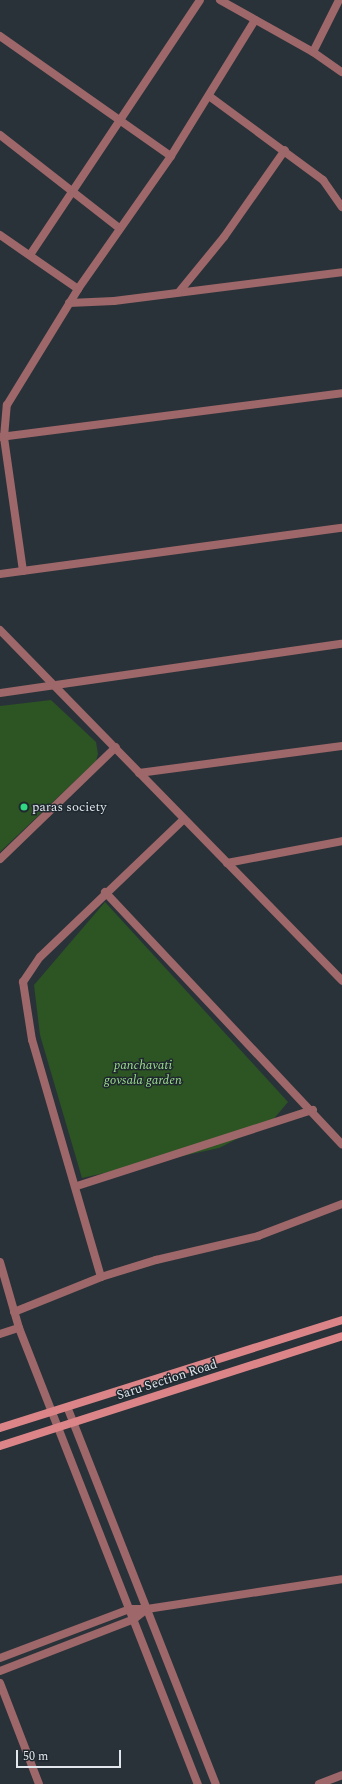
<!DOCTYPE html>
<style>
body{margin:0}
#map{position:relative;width:342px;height:1784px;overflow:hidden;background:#293239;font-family:Spectral,serif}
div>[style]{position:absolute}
.green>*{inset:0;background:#2d5423}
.street>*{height:8px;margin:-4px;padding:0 4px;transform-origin:4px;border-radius:4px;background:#9e6769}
.secondary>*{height:8px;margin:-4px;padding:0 4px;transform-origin:4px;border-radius:4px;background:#dc8588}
.dots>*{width:11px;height:11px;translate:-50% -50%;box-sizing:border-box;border:2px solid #1f282f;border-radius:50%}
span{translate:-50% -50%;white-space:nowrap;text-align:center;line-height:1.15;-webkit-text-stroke:3px #1f282f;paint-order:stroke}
.poi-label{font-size:13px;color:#e1e7ec}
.left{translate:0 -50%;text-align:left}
.park-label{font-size:13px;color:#9cdd8d;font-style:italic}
.street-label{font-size:13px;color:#e1e7ec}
.scale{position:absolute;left:16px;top:1750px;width:105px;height:18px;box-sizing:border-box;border:2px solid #e1e7ec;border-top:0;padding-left:5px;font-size:12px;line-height:14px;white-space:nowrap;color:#e1e7ec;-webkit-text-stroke:3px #1f282f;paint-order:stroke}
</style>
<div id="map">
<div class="green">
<div style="clip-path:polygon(51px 700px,96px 742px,98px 754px,96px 761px,0 852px,0 706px)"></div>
<div style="clip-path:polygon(105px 902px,288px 1102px,272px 1121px,219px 1148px,82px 1178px,40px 1035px,34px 985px)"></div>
</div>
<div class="street">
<div style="left:220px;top:0;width:107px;rotate:29.2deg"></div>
<div style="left:313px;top:52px;width:35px;rotate:35deg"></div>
<div style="left:0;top:36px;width:209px;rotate:35.1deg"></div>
<div style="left:313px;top:52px;width:58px;rotate:-63.4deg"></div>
<div style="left:209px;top:96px;width:142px;rotate:36.4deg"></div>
<div style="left:323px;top:180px;width:33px;rotate:55deg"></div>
<div style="left:0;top:135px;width:151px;rotate:38deg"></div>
<div style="left:0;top:235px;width:95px;rotate:34.7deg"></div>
<div style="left:30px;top:255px;width:306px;rotate:-56.3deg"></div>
<div style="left:179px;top:292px;width:71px;rotate:-50.7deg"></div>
<div style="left:224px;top:237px;width:106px;rotate:-55deg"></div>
<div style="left:69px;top:303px;width:45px;rotate:-2.5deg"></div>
<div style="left:114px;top:301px;width:230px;rotate:-7.2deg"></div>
<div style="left:0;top:437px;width:345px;rotate:-7.3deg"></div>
<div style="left:23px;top:571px;width:135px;rotate:-98.1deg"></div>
<div style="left:4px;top:437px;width:32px;rotate:-85deg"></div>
<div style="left:7px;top:405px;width:136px;rotate:-58.5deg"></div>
<div style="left:78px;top:289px;width:162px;rotate:-55deg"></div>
<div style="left:171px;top:156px;width:160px;rotate:-58.3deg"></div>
<div style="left:0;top:574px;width:345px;rotate:-7.7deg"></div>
<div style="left:0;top:630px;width:490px;rotate:45.7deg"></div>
<div style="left:0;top:693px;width:345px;rotate:-8.2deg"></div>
<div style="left:139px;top:773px;width:205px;rotate:-7.6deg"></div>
<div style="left:0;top:859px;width:161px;rotate:-44deg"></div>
<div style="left:227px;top:863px;width:117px;rotate:-10.8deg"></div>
<div style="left:105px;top:892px;width:346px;rotate:46.8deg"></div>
<div style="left:77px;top:1186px;width:248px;rotate:-17.9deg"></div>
<div style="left:0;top:1262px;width:69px;rotate:73.9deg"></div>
<div style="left:19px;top:1328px;width:490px;rotate:68.6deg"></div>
<div style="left:101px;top:1277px;width:247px;rotate:-106.2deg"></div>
<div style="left:32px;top:1040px;width:59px;rotate:-98.8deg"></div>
<div style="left:23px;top:982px;width:30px;rotate:-56deg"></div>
<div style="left:40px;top:957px;width:199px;rotate:-43.8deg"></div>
<div style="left:14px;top:1312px;width:94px;rotate:-21.9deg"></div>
<div style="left:101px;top:1277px;width:58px;rotate:-17.2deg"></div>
<div style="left:156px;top:1260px;width:105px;rotate:-13.2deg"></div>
<div style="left:258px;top:1236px;width:90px;rotate:-20.9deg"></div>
<div style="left:0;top:1334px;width:20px;rotate:-18deg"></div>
<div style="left:68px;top:1409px;width:403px;rotate:68.5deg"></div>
<div style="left:0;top:1658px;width:139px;rotate:-20.7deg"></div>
<div style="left:130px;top:1609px;width:17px"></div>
<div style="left:147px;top:1609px;width:197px;rotate:-8.7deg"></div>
<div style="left:0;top:1671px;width:144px;rotate:-21.2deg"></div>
<div style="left:134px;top:1619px;width:16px;rotate:-38deg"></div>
<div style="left:0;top:1683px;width:108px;rotate:68.9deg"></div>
<div style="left:319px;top:1784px;width:25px;rotate:-21deg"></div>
</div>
<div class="secondary">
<div style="left:0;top:1428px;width:359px;rotate:-17.5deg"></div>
<div style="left:0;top:1446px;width:359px;rotate:-17.8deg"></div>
</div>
<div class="dots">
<div style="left:24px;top:807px;background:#30d883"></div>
</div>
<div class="poi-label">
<span class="left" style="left:32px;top:807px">paras society</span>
</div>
<div class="park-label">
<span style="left:143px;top:1073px">panchavati<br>govsala garden</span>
</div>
<div class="street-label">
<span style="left:167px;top:1380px;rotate:-18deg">Saru Section Road</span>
</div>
<div class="scale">50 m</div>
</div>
